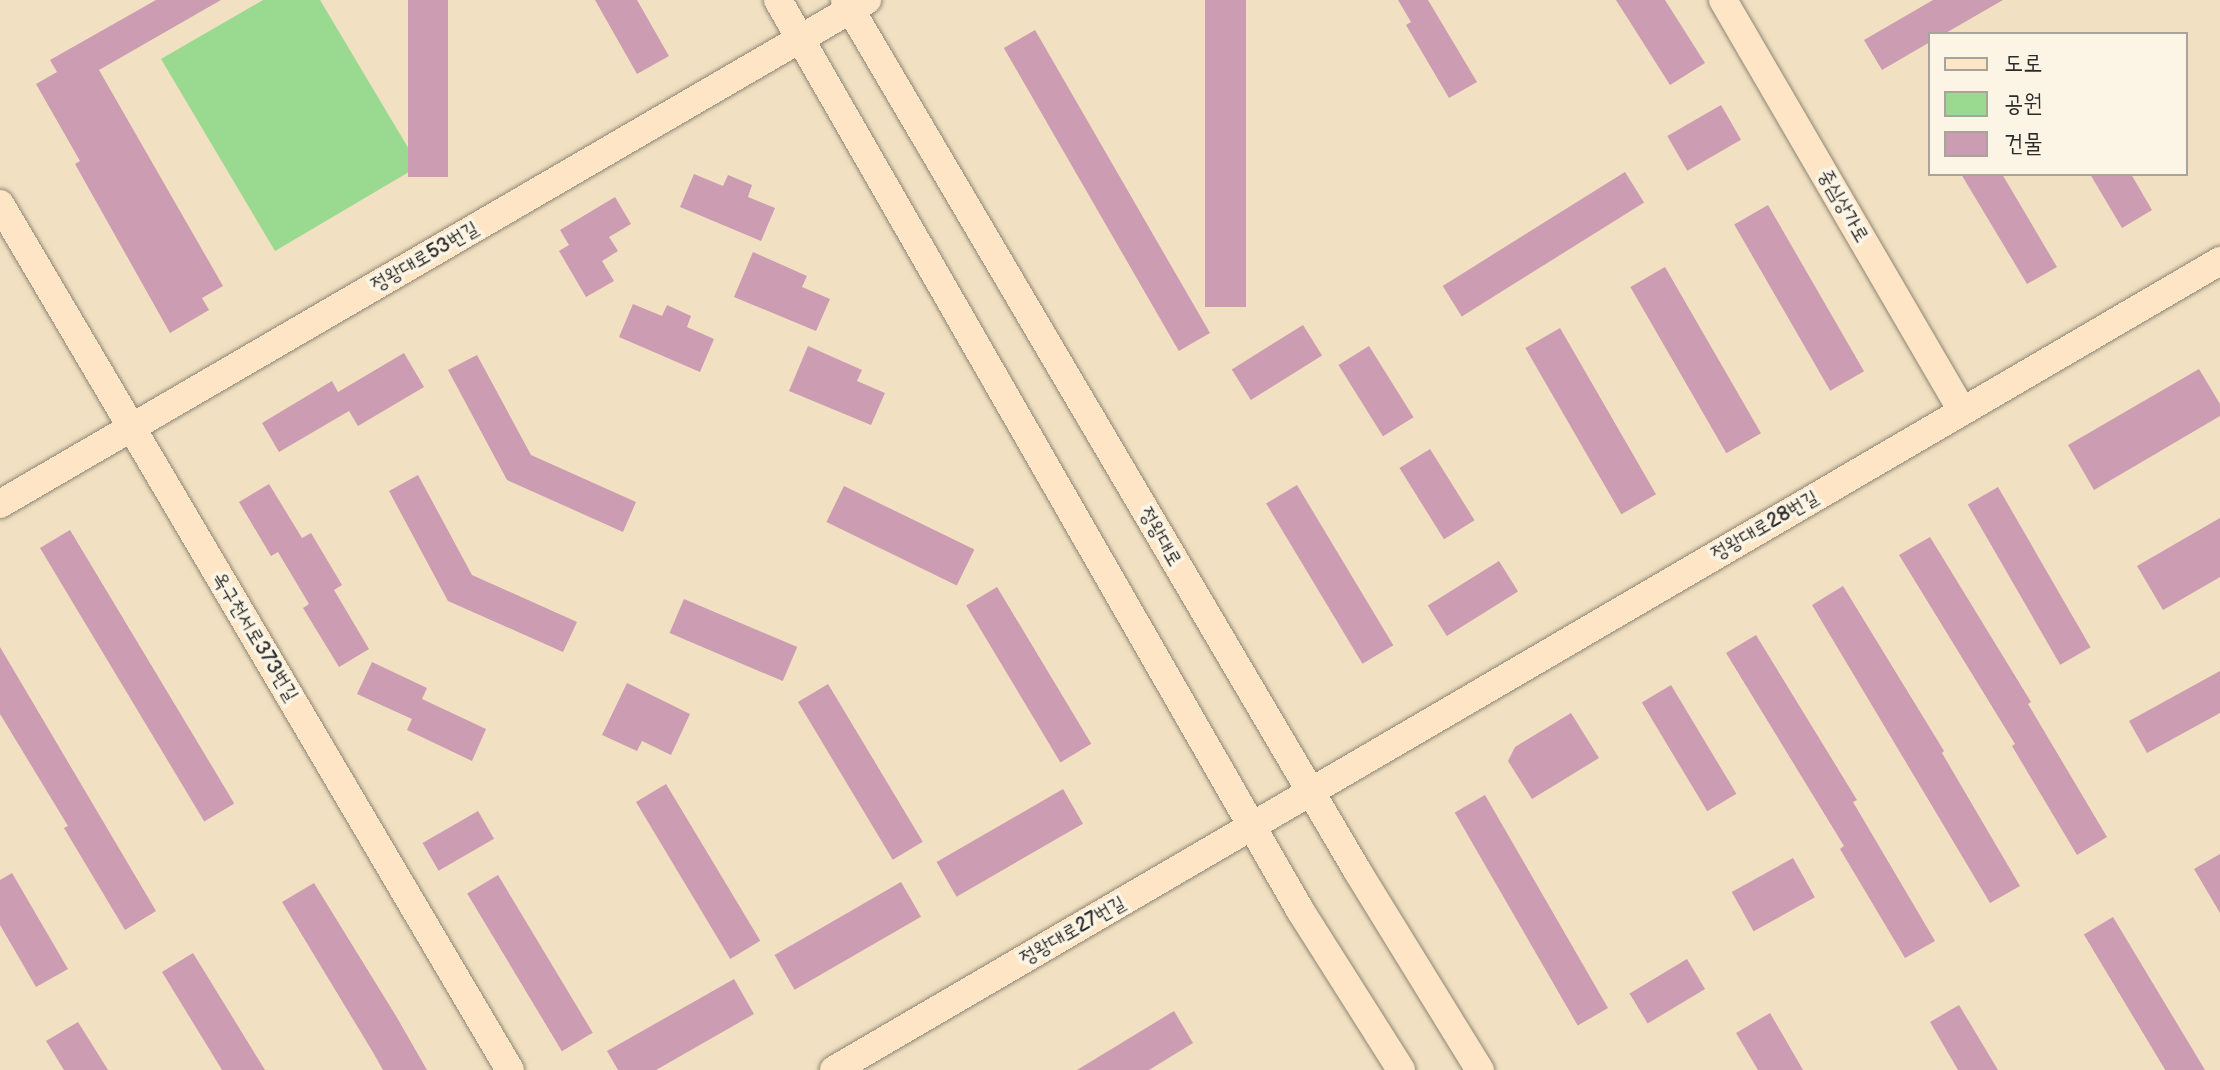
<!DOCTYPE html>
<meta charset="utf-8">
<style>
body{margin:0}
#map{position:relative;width:2220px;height:1070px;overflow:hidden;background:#f1e0c1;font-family:"Balsamiq Sans","Poor Story",sans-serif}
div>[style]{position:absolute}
.green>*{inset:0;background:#99da90}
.building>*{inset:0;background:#cc9cb3;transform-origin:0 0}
.roads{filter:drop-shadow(0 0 2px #8e8676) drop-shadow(0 0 2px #8e8676)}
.secondary>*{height:28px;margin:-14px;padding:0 14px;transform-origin:14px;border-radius:14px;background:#fde5c5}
span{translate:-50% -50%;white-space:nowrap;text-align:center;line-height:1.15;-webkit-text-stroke:7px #fcf5e5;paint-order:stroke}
.street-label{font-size:20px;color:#2b2b2b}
.legend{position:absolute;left:1928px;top:32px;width:260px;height:144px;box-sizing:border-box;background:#fcf5e5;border:2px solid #a8a49b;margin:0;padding:10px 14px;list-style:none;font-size:24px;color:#2b2b2b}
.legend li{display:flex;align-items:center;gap:16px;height:40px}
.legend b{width:40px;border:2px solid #a8a49b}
</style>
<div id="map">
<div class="green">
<div style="clip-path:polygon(263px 0,320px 0,419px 166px,275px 251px,161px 59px)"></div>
</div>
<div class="building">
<div style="clip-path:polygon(156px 0,221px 0,99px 70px,223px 286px,202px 298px,209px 310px,170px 333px,75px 164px,80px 161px,36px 84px,57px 72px,50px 60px)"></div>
<div style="left:408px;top:0;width:40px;height:177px"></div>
<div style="clip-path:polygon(595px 0,637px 0,669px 56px,637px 74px)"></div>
<div style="left:1205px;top:0;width:41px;height:307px"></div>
<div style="clip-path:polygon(1398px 0,1428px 0,1477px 82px,1449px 98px,1406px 25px,1411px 22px)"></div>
<div style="clip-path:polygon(1616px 0,1665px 0,1705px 63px,1670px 85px)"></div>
<div style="clip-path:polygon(1933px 0,2003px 0,1944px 34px,1930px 34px,1930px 42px,1882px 70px,1864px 40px)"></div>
<div style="left:1035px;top:30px;width:350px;height:36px;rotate:60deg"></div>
<div style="left:1721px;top:105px;width:40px;height:62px;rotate:60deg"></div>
<div style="left:1625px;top:172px;width:36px;height:215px;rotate:58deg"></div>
<div style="clip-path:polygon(694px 174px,723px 186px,728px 175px,752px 185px,748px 197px,775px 208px,761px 241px,680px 207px)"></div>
<div style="clip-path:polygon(1961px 174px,2002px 174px,2057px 267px,2027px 284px)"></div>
<div style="clip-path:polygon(2090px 174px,2131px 174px,2152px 210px,2122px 228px)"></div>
<div style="clip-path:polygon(615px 197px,631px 224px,609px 237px,618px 251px,602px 261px,614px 281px,586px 297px,559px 251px,569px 245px,560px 230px)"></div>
<div style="left:1768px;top:205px;width:192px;height:39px;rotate:60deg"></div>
<div style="clip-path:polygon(753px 252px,807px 276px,802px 287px,830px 299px,816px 331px,734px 297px)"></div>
<div style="left:1665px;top:267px;width:192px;height:40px;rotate:60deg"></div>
<div style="clip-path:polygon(633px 304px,662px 316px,667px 305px,691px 316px,687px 327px,714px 339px,700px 372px,619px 337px)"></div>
<div style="left:1303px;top:325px;width:36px;height:84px;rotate:58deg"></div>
<div style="left:1560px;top:328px;width:192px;height:40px;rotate:60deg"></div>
<div style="clip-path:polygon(808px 346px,862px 370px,857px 381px,885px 393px,871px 425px,789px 391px)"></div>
<div style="left:1369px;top:346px;width:84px;height:36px;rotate:58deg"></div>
<div style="clip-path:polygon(404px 353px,424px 387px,358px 426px,349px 411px,279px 452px,262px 423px,332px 381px,338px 392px)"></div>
<div style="clip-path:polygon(477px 355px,531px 455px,636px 502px,623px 532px,507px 480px,448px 370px)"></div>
<div style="clip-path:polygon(2199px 369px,2220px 404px,2220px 416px,2094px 490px,2068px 445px)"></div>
<div style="left:1430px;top:449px;width:84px;height:36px;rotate:58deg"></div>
<div style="clip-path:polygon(418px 475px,472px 575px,577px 622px,563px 652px,448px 601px,389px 491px)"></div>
<div style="clip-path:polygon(269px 484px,302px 538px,311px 533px,342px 585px,334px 590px,369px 649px,339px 667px,303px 608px,309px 604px,278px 552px,271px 556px,239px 502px)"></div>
<div style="left:1297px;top:485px;width:187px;height:36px;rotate:59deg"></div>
<div style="left:844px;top:486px;width:145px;height:40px;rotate:26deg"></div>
<div style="left:1998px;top:487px;width:185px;height:35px;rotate:60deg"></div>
<div style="clip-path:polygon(2220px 518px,2220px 577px,2163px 610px,2137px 566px)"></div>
<div style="left:70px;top:530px;width:319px;height:35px;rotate:59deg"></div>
<div style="clip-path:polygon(1930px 537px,2031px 702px,2028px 704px,2107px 837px,2077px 855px,2012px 746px,2015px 744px,1899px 555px)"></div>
<div style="left:1499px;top:561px;width:36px;height:84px;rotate:58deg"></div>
<div style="clip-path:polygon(1843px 586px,1944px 751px,1942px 753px,2020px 886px,1990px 903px,1812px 605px)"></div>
<div style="left:997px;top:587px;width:183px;height:36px;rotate:59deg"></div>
<div style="left:684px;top:599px;width:123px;height:37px;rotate:23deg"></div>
<div style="clip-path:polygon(1756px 635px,1857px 800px,1853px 802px,1935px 941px,1905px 958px,1840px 849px,1844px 846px,1726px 653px)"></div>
<div style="clip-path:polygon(0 647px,156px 911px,125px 930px,64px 828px,68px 826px,0 714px)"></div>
<div style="clip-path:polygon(372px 662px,427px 688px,422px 699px,486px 729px,472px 761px,407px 730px,412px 719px,357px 694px)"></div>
<div style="clip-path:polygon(2220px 671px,2220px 713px,2147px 753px,2129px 721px)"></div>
<div style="clip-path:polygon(627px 683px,690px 714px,671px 755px,642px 741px,637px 751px,602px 735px)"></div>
<div style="left:828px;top:684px;width:184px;height:35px;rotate:59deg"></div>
<div style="left:1671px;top:685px;width:127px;height:34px;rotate:59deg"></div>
<div style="clip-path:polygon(1571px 713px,1599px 758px,1532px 799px,1508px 761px,1515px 747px)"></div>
<div style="left:666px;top:784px;width:183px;height:35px;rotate:59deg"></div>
<div style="left:1063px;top:789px;width:40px;height:146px;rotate:60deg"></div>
<div style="left:1485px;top:795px;width:246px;height:35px;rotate:60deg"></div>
<div style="left:478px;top:811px;width:32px;height:64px;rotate:60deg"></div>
<div style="clip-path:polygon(2220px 854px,2220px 913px,2194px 869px)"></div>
<div style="left:1793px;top:858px;width:45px;height:70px;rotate:61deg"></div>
<div style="clip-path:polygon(12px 873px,68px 969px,36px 987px,0 925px,0 880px)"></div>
<div style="left:498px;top:875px;width:184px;height:36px;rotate:59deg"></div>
<div style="left:901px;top:882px;width:40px;height:146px;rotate:60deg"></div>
<div style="clip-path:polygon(314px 883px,396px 1016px,427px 1070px,383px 1070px,374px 1054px,282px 902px)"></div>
<div style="left:2113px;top:917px;width:178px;height:34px;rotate:59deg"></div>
<div style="clip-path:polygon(193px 953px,265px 1070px,222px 1070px,162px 972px)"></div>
<div style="left:1687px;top:959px;width:35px;height:67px;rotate:59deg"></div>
<div style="clip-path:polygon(734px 979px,754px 1014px,656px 1070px,618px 1070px,607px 1051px)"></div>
<div style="clip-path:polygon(1959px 1005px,1998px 1070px,1958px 1070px,1930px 1022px)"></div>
<div style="clip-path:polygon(1174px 1011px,1193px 1043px,1149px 1070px,1077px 1070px)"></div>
<div style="clip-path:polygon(1770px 1013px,1803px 1070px,1758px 1070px,1736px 1033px)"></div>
<div style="clip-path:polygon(78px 1022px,108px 1070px,64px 1070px,46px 1041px)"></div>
</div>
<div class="roads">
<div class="secondary">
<div style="left:778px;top:0;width:1049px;rotate:60.16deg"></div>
<div style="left:1300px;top:910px;width:189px;rotate:57.7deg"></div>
<div style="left:845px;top:0;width:1012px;rotate:59.53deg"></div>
<div style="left:1358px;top:872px;width:233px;rotate:58.4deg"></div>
<div style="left:1723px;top:0;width:475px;rotate:59.8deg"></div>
<div style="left:0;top:204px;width:1005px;rotate:59.51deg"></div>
<div style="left:0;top:504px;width:1003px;rotate:-30.17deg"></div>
<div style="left:834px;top:1070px;width:1605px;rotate:-30.27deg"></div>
</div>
</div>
<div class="street-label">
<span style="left:1843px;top:206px;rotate:60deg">중심상가로</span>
<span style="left:425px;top:257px;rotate:-30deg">정왕대로53번길</span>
<span style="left:1765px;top:526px;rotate:-30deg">정왕대로28번길</span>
<span style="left:1160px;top:537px;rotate:60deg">정왕대로</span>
<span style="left:255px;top:637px;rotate:59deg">옥구천서로373번길</span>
<span style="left:1073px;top:931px;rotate:-30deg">정왕대로27번길</span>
</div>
<ul class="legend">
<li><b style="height:10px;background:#fde5c5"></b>도로</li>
<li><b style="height:22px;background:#99da90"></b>공원</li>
<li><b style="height:22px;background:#cc9cb3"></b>건물</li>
</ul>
</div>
